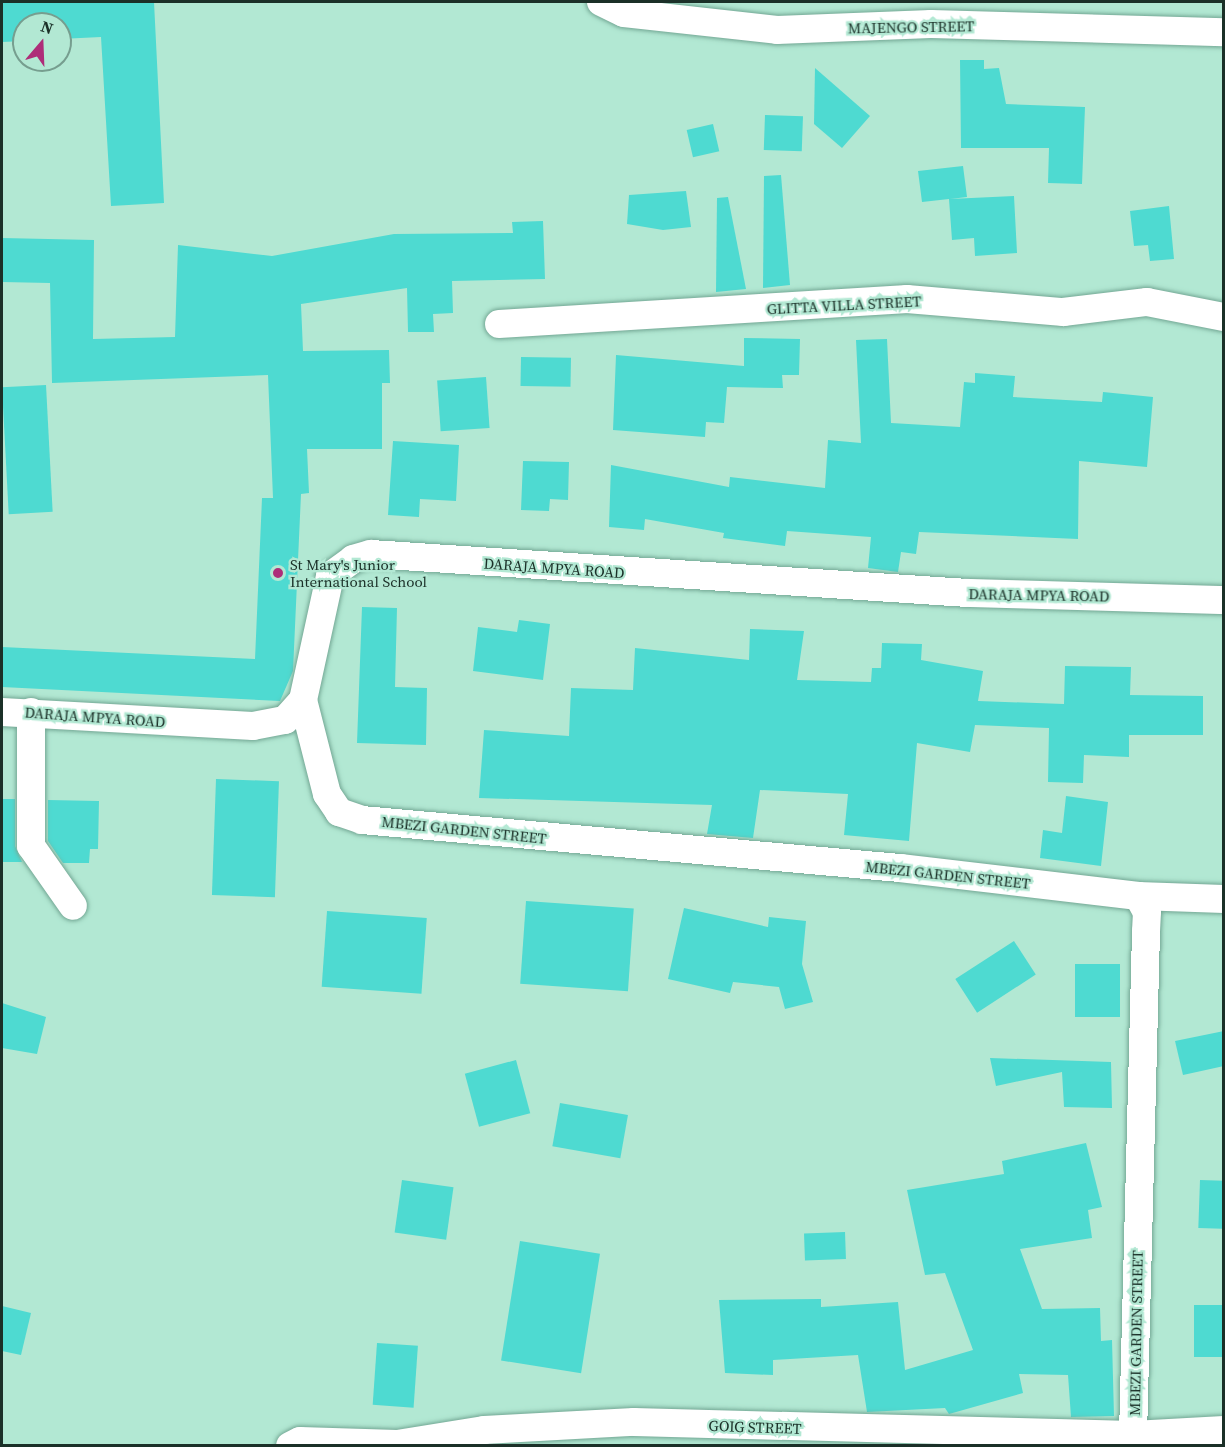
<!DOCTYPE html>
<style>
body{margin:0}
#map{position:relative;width:1225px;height:1447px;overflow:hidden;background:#b2e8d3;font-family:"Source Serif 4",serif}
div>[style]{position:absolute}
.building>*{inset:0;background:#4edad1;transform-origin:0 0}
.roads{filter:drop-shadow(0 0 2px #73a794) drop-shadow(0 0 2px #73a794)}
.street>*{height:28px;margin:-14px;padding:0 14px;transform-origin:14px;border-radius:14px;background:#fff}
.dots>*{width:16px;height:16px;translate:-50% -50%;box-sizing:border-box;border:3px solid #b2e8d3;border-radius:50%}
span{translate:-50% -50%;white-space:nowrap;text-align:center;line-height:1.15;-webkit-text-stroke:4.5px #b2e8d3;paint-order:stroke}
.street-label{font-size:15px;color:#1b3028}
.poi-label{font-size:15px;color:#1b3028}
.left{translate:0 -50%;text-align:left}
.frame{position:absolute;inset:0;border:3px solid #1b3028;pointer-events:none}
.north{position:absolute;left:12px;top:12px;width:60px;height:60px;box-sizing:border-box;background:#b2e8d3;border:2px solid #769e8f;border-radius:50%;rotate:19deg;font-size:16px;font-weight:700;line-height:24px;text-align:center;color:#1b3028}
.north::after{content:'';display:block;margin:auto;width:21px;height:27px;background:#ae2d79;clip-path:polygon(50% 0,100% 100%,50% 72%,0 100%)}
</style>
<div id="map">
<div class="building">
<div style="clip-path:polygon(2px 2px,154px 2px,164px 203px,111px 206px,101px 37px,60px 39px,60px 24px,24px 24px,24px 41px,2px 42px)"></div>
<div style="clip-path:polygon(960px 60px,984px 60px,984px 69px,999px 68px,1006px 104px,1085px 107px,1082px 184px,1048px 183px,1049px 148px,961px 148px)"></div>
<div style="clip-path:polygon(815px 68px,870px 116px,842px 148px,814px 124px)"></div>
<div style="left:765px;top:115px;width:38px;height:35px;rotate:2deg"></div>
<div style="left:713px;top:124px;width:28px;height:27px;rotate:77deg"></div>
<div style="clip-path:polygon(963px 166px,967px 197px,950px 199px,1014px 196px,1017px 253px,975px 256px,974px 238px,952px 240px,949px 199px,922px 202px,918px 171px)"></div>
<div style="clip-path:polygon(781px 175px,790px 285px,763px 288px,764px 176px)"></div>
<div style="clip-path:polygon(686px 191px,691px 227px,663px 230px,627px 224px,629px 195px)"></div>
<div style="clip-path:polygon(728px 197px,746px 289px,716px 292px,717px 198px)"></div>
<div style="clip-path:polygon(1169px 206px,1174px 259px,1150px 261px,1148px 245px,1134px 246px,1130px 211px)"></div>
<div style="clip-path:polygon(543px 221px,545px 279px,452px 281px,453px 313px,433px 314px,434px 332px,408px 332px,407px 288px,301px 304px,303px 351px,389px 350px,390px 383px,382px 383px,382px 449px,307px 449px,309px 493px,301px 494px,293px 671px,280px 701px,2px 687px,2px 647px,255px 659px,262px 498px,273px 498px,268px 375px,52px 383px,50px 283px,2px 282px,2px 238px,94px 240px,93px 339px,175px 337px,178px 245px,272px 256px,394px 234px,513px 233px,512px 222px)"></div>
<div style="clip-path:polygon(744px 338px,800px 339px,799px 375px,782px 375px,783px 388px,727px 387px,724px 423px,706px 422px,705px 437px,613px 430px,616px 355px,744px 366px)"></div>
<div style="clip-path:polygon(887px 339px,891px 423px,960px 427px,964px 382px,975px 383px,975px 373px,1015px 376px,1013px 397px,1102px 402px,1103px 392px,1153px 397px,1147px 467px,1079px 461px,1078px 539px,919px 532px,916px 554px,901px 552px,898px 572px,868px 568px,871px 537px,787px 531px,785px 546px,723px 538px,724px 533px,645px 519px,644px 530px,609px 527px,611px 465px,729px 487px,730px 477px,825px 488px,828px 440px,861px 443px,856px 340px)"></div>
<div style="left:521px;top:357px;width:50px;height:29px;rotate:1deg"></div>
<div style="left:486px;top:377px;width:51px;height:49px;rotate:86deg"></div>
<div style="left:46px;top:385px;width:127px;height:44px;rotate:87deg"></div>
<div style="clip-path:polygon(393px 441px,459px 445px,456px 501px,420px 499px,419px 517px,388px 515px)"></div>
<div style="clip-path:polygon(523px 461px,569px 462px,568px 500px,550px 499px,549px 511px,521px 510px)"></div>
<div style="clip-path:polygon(362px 607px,397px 608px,395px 687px,427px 688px,426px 745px,357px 743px)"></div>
<div style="clip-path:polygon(519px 620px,550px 624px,543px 680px,473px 671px,478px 627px,517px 632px)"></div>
<div style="clip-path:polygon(750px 629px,804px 631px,797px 680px,871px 682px,872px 668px,881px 668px,882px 643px,922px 644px,921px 660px,983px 671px,978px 701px,1064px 704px,1065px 666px,1131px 667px,1130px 695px,1203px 696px,1203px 735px,1129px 735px,1129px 757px,1084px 755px,1083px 783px,1048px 782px,1049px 728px,975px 725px,970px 752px,917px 743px,909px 841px,844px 835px,848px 794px,760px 790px,753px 838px,707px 834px,712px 805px,479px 798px,484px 730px,569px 736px,571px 688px,633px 690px,635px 648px,749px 660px)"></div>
<div style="left:216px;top:779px;width:63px;height:116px;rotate:2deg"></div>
<div style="clip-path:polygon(1066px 796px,1108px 802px,1101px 866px,1040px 858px,1043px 830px,1062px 833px)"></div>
<div style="clip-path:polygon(2px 799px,15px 799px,15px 846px,22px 862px,2px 862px)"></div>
<div style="clip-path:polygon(48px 800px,99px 801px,98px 849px,90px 849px,89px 863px,63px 863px,48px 841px)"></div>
<div style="left:526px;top:901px;width:108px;height:83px;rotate:4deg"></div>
<div style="clip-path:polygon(684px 908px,768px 927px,769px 917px,806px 921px,802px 964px,813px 1002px,785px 1009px,779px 987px,733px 982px,730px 993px,668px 979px)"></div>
<div style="left:327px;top:911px;width:100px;height:76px;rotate:4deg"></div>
<div style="left:1014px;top:941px;width:40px;height:70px;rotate:57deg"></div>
<div style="left:1075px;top:964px;width:45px;height:53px"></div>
<div style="clip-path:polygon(2px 1003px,46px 1017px,37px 1054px,2px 1048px)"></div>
<div style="clip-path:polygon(1224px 1031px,1224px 1066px,1183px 1075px,1175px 1041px)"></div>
<div style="clip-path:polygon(990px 1058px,1111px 1062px,1112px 1108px,1064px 1107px,1062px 1072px,996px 1086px)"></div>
<div style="left:516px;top:1060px;width:55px;height:53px;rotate:75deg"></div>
<div style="left:560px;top:1103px;width:69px;height:44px;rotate:10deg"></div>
<div style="clip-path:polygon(1086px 1143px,1102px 1207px,1088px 1210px,1092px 1238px,1020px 1249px,1042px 1309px,1100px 1308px,1101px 1341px,1112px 1340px,1114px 1416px,1071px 1417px,1068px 1375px,1019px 1374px,1023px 1393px,949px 1414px,945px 1408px,867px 1412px,858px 1355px,773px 1360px,773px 1375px,725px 1373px,719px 1300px,821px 1299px,821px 1307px,898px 1302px,905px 1370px,973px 1350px,945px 1273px,925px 1275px,907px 1190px,1004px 1174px,1002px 1161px)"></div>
<div style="left:402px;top:1180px;width:52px;height:53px;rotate:8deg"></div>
<div style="left:1200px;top:1180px;width:24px;height:48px;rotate:2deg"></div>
<div style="left:845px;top:1232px;width:27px;height:41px;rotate:88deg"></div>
<div style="left:520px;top:1241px;width:81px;height:121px;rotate:9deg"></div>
<div style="left:1194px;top:1305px;width:30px;height:52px"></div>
<div style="clip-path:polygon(2px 1306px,31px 1313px,21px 1355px,2px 1351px)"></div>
<div style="left:377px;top:1343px;width:41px;height:62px;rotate:4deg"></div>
</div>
<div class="roads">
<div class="street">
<div style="left:601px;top:2px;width:25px;rotate:26deg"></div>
<div style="left:624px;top:13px;width:154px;rotate:6.3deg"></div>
<div style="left:777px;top:30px;width:154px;rotate:-2.2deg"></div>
<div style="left:931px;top:24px;width:293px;rotate:1.6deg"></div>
<div style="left:499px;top:324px;width:409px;rotate:-3.5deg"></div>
<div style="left:907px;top:299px;width:157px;rotate:4.8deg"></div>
<div style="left:1063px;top:312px;width:85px;rotate:-6.8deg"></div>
<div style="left:1147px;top:302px;width:78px;rotate:11deg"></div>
<div style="left:303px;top:700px;width:97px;rotate:75.7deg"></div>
<div style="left:327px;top:794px;width:22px;rotate:56deg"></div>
<div style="left:339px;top:812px;width:24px;rotate:19deg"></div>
<div style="left:362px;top:820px;width:540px;rotate:5.1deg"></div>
<div style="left:900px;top:868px;width:240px;rotate:6.7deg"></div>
<div style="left:1138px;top:896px;width:18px;rotate:61deg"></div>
<div style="left:1147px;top:912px;width:20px;rotate:93deg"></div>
<div style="left:1146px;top:932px;width:503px;rotate:91.48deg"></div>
<div style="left:2px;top:712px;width:251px;rotate:3.2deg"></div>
<div style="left:253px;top:726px;width:33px;rotate:-11deg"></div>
<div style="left:285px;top:720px;width:27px;rotate:-48deg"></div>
<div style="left:303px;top:700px;width:127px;rotate:-77.7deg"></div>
<div style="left:330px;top:576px;width:29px;rotate:-36deg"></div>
<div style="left:353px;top:559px;width:19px;rotate:-16deg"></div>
<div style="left:371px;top:554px;width:597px;rotate:3.74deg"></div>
<div style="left:967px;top:593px;width:257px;rotate:1.6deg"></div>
<div style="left:31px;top:712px;width:134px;rotate:90deg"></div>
<div style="left:31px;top:846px;width:73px;rotate:55deg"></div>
<div style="left:1138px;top:896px;width:86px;rotate:2deg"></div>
<div style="left:290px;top:1446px;width:11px;rotate:-27deg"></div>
<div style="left:300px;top:1441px;width:97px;rotate:1.8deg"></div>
<div style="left:397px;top:1444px;width:88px;rotate:-9.1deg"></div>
<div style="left:484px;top:1430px;width:150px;rotate:-3.1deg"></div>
<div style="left:634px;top:1422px;width:499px;rotate:1.5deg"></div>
<div style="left:1133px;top:1435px;width:91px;rotate:-3.1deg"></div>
</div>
</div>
<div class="dots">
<div style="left:278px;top:573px;background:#ae2d79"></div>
</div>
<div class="street-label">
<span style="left:911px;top:27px;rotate:-1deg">MAJENGO STREET</span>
<span style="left:844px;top:305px;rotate:-3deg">GLITTA VILLA STREET</span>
<span style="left:554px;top:568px;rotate:4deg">DARAJA MPYA ROAD</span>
<span style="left:1039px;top:595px;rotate:1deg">DARAJA MPYA ROAD</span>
<span style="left:95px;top:717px;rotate:4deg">DARAJA MPYA ROAD</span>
<span style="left:464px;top:830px;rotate:6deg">MBEZI GARDEN STREET</span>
<span style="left:948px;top:875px;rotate:6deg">MBEZI GARDEN STREET</span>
<span style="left:1136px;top:1333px;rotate:-89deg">MBEZI GARDEN STREET</span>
<span style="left:755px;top:1427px;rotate:2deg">GOIG STREET</span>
</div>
<div class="poi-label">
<span class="left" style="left:290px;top:573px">St Mary's Junior<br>International School</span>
</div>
<div class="frame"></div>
<div class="north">N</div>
</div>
